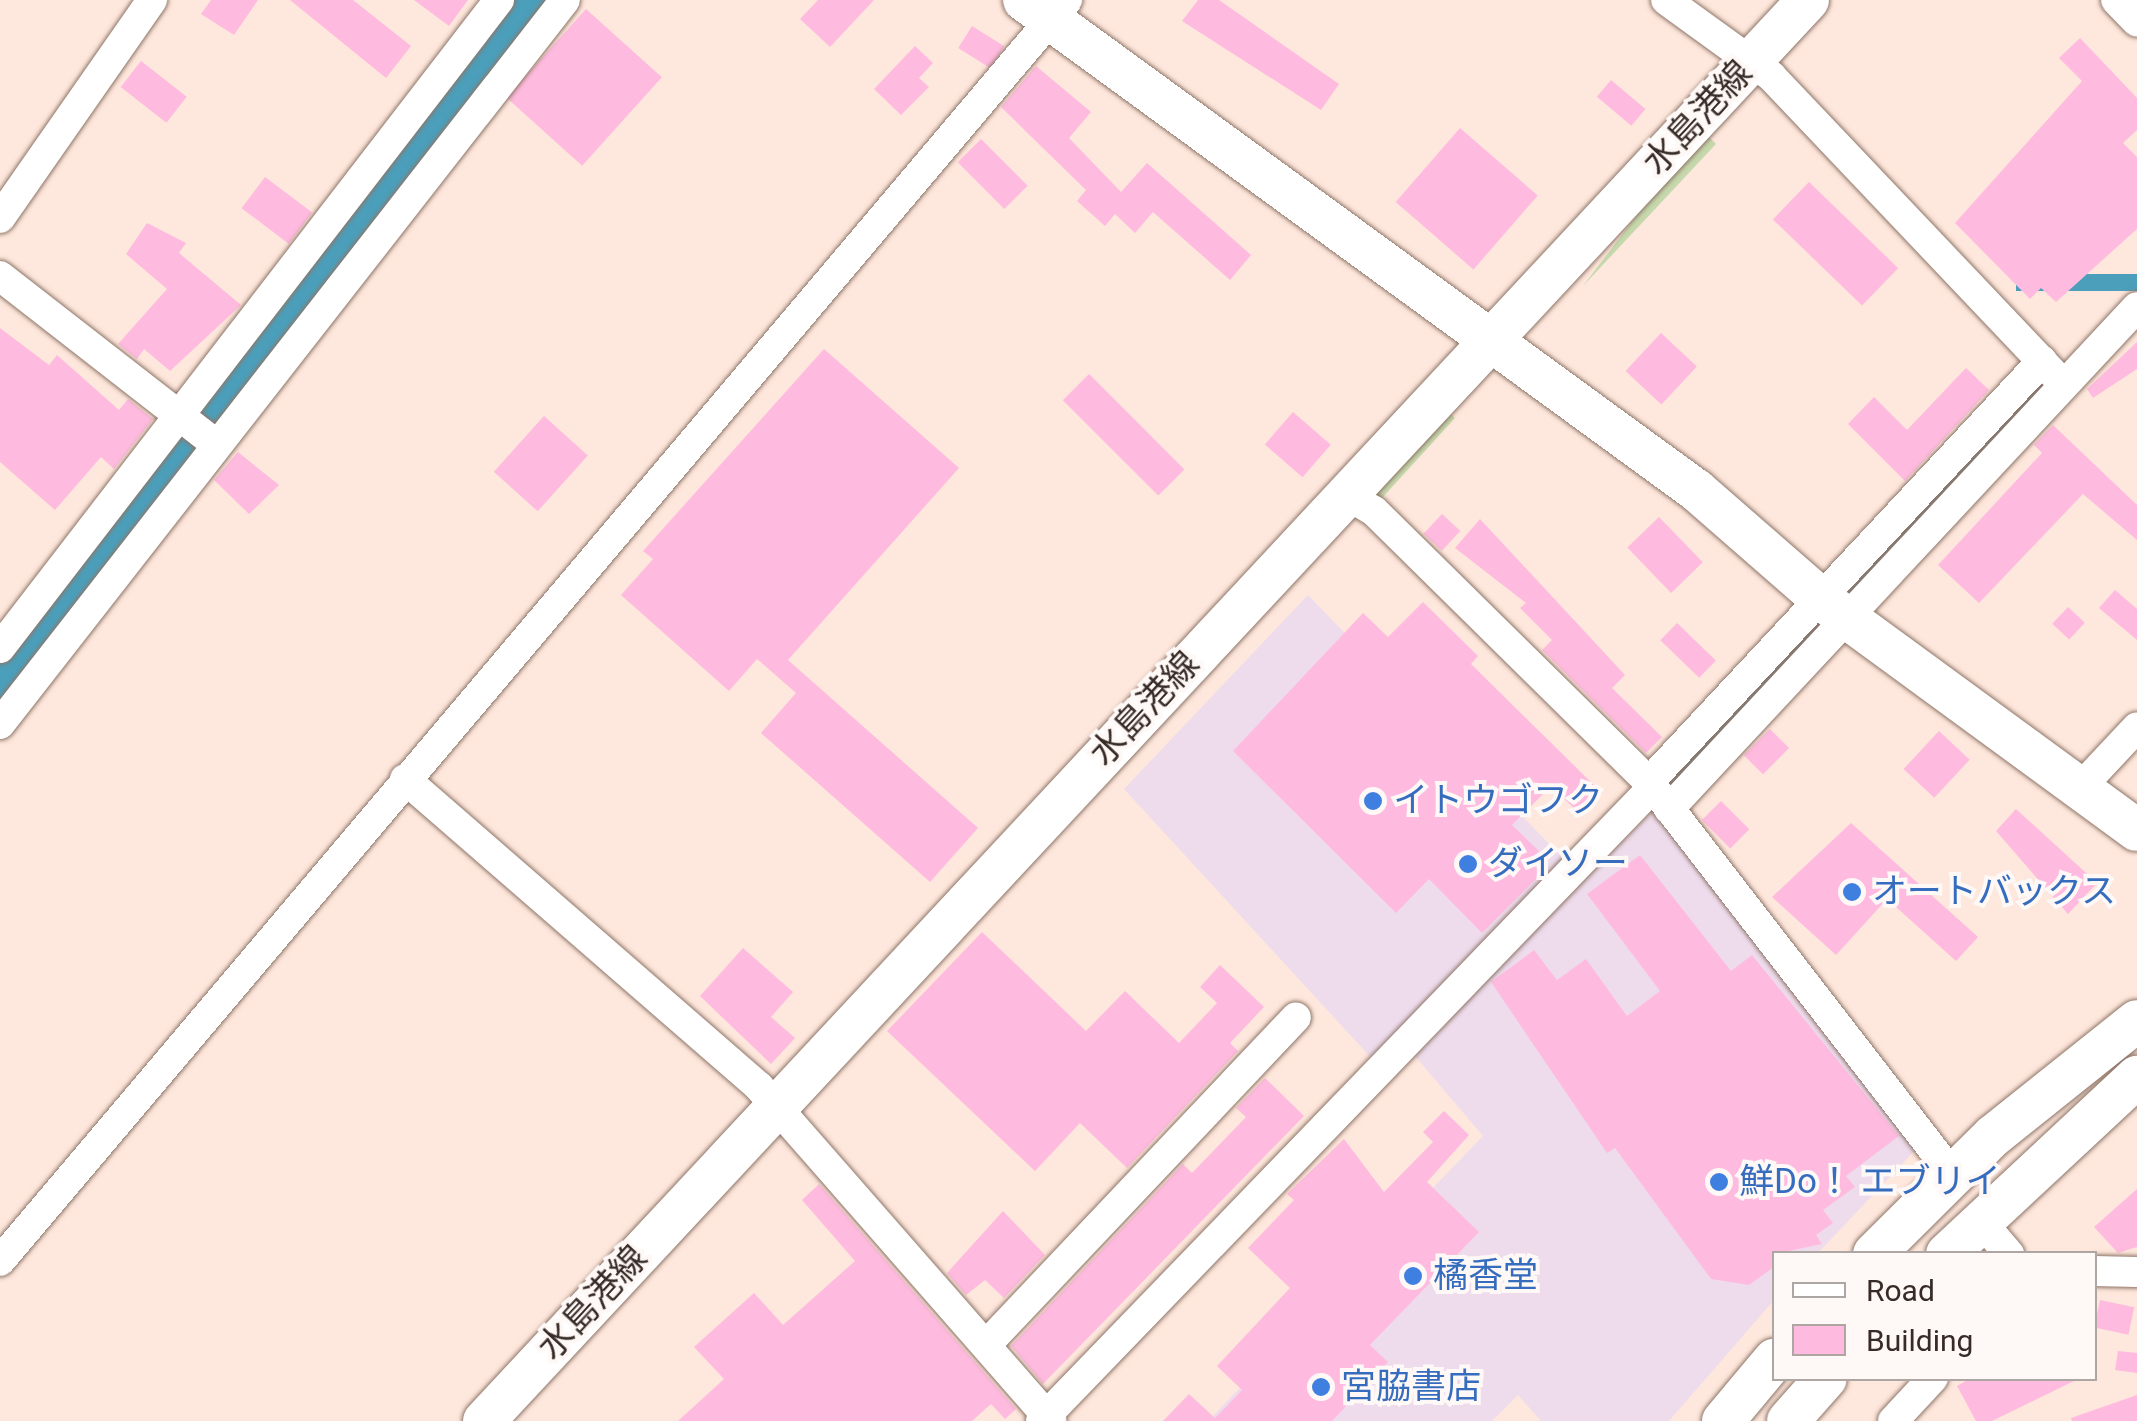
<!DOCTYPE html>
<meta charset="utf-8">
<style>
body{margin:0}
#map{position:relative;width:2137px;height:1421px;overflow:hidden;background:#fee7dc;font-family:Roboto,"Noto Sans JP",sans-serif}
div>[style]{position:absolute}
.commercial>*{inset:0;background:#eedced}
.green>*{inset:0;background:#c6d9ac}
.water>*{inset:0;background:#4b9fbb;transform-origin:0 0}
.stream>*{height:8px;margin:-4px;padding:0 4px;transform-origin:4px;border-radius:4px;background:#4b9fbb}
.river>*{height:48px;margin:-24px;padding:0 24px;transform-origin:24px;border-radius:24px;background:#4b9fbb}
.building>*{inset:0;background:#ffbbdf;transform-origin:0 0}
.roads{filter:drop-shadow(0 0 2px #8e7568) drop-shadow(0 0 2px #8e7568)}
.street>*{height:30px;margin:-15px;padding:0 15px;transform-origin:15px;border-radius:15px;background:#fff}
.secondary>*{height:42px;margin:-21px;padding:0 21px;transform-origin:21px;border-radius:21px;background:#fff}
.dots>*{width:28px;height:28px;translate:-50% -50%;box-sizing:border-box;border:5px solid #fef8f6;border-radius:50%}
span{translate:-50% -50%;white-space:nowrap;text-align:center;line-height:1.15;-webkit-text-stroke:8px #fef8f6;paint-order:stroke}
.street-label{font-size:35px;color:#362b26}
.shop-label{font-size:35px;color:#366cbe}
.left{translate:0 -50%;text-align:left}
.legend{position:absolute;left:1772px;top:1251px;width:325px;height:130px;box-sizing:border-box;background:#fef8f6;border:2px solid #aea6a3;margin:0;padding:12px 18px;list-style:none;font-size:30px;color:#362b26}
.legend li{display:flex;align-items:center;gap:20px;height:50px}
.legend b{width:50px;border:2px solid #aea6a3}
</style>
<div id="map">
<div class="commercial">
<div style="clip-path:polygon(1308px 595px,1584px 880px,1659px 805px,1918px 1147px,1818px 1253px,1774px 1254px,1774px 1300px,1669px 1421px,1541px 1421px,1518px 1395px,1492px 1421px,1208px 1421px,1483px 1136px,1415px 1056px,1449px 1022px,1432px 1005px,1376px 1063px,1124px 789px)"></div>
</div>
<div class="green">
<div style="clip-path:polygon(1708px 136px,1716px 144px,1583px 286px,1650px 198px)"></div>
<div style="clip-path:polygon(1449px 412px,1455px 418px,1382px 498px,1366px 501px)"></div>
</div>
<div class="water">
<div style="left:2137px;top:274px;width:17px;height:121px;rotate:90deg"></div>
<div style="clip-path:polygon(2043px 376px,2052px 386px,1672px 787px,1666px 781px)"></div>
</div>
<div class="stream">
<div style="left:480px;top:49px;width:63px;rotate:-51.5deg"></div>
<div style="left:0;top:670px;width:20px;rotate:-53deg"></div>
</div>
<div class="river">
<div style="left:0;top:692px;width:877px;rotate:-52.14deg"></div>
</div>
<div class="building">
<div style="clip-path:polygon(211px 0,258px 0,234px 35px,201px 14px)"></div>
<div style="clip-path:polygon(290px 0,353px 0,411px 46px,386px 78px)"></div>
<div style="clip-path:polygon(414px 0,468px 0,449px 26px)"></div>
<div style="clip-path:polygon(818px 0,874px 0,830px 47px,800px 19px)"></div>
<div style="clip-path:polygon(1198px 0,1219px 0,1339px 84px,1321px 110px,1182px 21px)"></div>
<div style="left:586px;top:9px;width:102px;height:119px;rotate:42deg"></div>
<div style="left:972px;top:26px;width:38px;height:26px;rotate:32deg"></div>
<div style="clip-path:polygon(2080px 38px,2137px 98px,2137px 130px,2123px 143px,2137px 157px,2137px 229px,2056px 302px,2041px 288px,2030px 299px,1955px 223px,2082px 81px,2059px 58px)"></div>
<div style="clip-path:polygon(915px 46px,933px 63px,919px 78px,929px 87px,901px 115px,874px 89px)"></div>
<div style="left:141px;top:61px;width:58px;height:33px;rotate:38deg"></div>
<div style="clip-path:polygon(1036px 66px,1091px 112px,1069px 138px,1121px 192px,1147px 163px,1251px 255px,1230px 280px,1153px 212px,1135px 233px,1115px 214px,1105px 226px,1077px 201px,1086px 190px,1001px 107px)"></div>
<div style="left:1611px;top:80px;width:45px;height:22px;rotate:40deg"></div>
<div style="left:1460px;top:128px;width:103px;height:98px;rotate:41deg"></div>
<div style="left:981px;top:139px;width:66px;height:33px;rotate:45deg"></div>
<div style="left:265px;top:177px;width:59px;height:39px;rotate:37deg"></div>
<div style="left:1809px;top:182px;width:124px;height:52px;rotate:44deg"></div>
<div style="clip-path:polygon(147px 223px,186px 243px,179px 253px,241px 305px,170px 371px,144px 349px,137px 359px,118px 344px,167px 289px,126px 254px)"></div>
<div style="clip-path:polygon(0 328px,49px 365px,57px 355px,119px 410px,128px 399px,153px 419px,114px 469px,101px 457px,55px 510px,0 462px)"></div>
<div style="left:1661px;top:333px;width:49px;height:52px;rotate:43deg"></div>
<div style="clip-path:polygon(2137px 342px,2137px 369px,2093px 398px,2087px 389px)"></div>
<div style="clip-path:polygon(824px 349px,959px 468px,788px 660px,978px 828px,930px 882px,761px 733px,796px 693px,757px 659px,729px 691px,621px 595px,653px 559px,643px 551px)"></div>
<div style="clip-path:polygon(1966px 368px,1989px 390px,1905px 481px,1848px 424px,1874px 397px,1907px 430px)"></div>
<div style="left:1089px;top:374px;width:135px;height:37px;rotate:45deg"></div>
<div style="left:1293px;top:412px;width:50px;height:43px;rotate:41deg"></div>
<div style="left:544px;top:416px;width:59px;height:75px;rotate:42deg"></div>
<div style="clip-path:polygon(2053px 425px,2137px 505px,2137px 540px,2083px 494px,1979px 603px,1938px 565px,2042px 453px,2034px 445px)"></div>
<div style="clip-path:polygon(238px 452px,279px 485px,249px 514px,214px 480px)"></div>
<div style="left:1442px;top:514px;width:25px;height:27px;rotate:43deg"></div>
<div style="left:1659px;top:517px;width:63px;height:44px;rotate:46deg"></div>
<div style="clip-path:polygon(1480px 519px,1625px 675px,1612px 688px,1662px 737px,1646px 753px,1542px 650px,1552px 640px,1520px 608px,1526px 603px,1455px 548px)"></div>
<div style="clip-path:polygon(2115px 590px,2137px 609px,2137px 640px,2099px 608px)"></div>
<div style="clip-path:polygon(1423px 602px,1478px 656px,1471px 664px,1602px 793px,1580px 814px,1551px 786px,1512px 825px,1539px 851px,1529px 861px,1542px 873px,1482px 933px,1429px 879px,1396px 913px,1233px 751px,1363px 613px,1388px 637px)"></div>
<div style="left:2068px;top:607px;width:23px;height:23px;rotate:43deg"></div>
<div style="left:1677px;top:623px;width:54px;height:24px;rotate:44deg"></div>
<div style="left:1770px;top:729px;width:27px;height:37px;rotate:45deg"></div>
<div style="left:1939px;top:731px;width:42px;height:52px;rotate:43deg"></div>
<div style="left:1721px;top:801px;width:40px;height:27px;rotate:45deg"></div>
<div style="clip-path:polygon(2016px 809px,2097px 883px,2068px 914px,1996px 831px)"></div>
<div style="clip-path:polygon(1851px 823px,1978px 937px,1956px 961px,1887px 899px,1836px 955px,1772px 897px)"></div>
<div style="clip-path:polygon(1640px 855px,1731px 971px,1752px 955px,1899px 1136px,1846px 1176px,1855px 1187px,1823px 1210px,1833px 1223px,1816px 1235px,1822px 1244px,1774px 1254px,1774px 1267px,1749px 1285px,1711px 1279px,1615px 1148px,1607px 1153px,1491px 982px,1534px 950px,1557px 980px,1586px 959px,1627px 1016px,1660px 991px,1587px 894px)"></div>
<div style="clip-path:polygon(982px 932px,1086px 1031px,1125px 991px,1179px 1043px,1217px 1003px,1200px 987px,1220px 965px,1264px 1007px,1230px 1043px,1238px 1051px,1127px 1168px,1080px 1123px,1035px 1171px,887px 1031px)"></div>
<div style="clip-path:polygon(743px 948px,793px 992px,771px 1017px,795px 1038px,771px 1064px,700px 996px)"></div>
<div style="clip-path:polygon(1265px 1078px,1304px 1116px,1043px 1384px,1011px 1346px,1183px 1164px,1192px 1173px,1246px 1117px,1236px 1108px)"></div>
<div style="clip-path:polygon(1444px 1111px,1469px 1135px,1427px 1182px,1479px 1232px,1370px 1345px,1388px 1362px,1332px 1421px,1163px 1421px,1189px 1394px,1215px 1418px,1242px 1390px,1217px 1366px,1290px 1288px,1248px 1248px,1294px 1200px,1287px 1194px,1344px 1139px,1384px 1192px,1433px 1142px,1423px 1132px)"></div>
<div style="clip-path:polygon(819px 1184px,1016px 1409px,1005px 1419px,991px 1404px,972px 1421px,678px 1421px,724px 1379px,694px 1347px,754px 1293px,783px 1325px,855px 1261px,802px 1200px)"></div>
<div style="clip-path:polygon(2137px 1189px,2137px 1247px,2118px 1253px,2094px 1227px)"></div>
<div style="clip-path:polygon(1003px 1211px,1045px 1255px,1004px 1298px,985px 1280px,966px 1295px,947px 1273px)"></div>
<div style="left:2100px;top:1300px;width:35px;height:28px;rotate:12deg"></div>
<div style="clip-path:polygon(2118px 1351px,2137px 1353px,2137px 1373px,2115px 1370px)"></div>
<div style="clip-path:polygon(1971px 1378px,2080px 1378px,1992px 1421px,1976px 1421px,1957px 1386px)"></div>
<div style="clip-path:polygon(2137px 1395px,2137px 1421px,2072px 1421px,2071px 1418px)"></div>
</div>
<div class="roads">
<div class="street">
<div style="left:1666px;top:0;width:130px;rotate:35.9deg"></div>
<div style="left:1771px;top:76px;width:412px;rotate:46.5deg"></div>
<div style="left:2116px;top:0;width:30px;rotate:46deg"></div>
<div style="left:0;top:218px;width:266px;rotate:-55.1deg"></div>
<div style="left:0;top:276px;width:274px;rotate:37.9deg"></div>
<div style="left:1347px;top:495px;width:31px;rotate:31deg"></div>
<div style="left:1374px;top:511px;width:386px;rotate:44.6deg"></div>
<div style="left:1649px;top:782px;width:495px;rotate:52.3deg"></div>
<div style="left:0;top:648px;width:818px;rotate:-52.4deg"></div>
<div style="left:0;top:724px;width:918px;rotate:-52.03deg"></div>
<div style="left:405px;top:779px;width:469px;rotate:41deg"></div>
<div style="left:759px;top:1087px;width:444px;rotate:48.8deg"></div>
<div style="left:1649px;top:782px;width:576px;rotate:-46.97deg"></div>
<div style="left:2080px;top:788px;width:83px;rotate:-46.9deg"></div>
<div style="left:1669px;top:809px;width:686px;rotate:-47.01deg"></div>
<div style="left:1980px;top:1220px;width:45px;rotate:49.5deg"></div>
<div style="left:0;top:1261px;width:1652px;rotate:-49.76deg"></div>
<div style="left:2094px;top:1271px;width:43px;rotate:1.3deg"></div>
<div style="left:988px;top:1343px;width:448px;rotate:-46.6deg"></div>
<div style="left:1041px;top:1421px;width:881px;rotate:-46.01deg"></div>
<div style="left:1893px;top:1421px;width:59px;rotate:-47.1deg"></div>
</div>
<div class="secondary">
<div style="left:1024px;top:0;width:832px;rotate:36.1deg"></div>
<div style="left:1696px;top:490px;width:166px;rotate:41.1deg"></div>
<div style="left:1821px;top:599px;width:391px;rotate:36.2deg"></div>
<div style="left:1874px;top:1254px;width:168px;rotate:-44.8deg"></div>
<div style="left:1993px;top:1136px;width:184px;rotate:-38.6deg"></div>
<div style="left:1947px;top:1254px;width:260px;rotate:-43deg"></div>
<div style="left:484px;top:1421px;width:1942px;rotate:-47.02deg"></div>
<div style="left:1723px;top:1421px;width:80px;rotate:-50.1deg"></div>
<div style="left:1788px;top:1421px;width:57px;rotate:-48.5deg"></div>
</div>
</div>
<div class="dots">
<div style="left:1373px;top:801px;background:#3f7fe0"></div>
<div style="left:1468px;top:864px;background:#3f7fe0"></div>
<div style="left:1852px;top:892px;background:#3f7fe0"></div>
<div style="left:1719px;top:1182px;background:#3f7fe0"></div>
<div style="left:1413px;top:1276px;background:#3f7fe0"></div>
<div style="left:1321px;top:1387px;background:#3f7fe0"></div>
</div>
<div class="street-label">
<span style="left:1698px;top:118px;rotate:-47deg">水島港線</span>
<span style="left:1145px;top:709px;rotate:-47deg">水島港線</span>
<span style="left:593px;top:1303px;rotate:-47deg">水島港線</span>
</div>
<div class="shop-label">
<span class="left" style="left:1393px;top:801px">イトウゴフク</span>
<span class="left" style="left:1488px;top:864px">ダイソー</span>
<span class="left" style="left:1872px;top:892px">オートバックス</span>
<span class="left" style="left:1739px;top:1182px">鮮Do！ エブリイ</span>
<span class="left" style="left:1433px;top:1276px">橘香堂</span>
<span class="left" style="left:1341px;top:1387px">宮脇書店</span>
</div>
<ul class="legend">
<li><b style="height:12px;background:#fff"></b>Road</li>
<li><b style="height:28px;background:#ffbbdf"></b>Building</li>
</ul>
</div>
